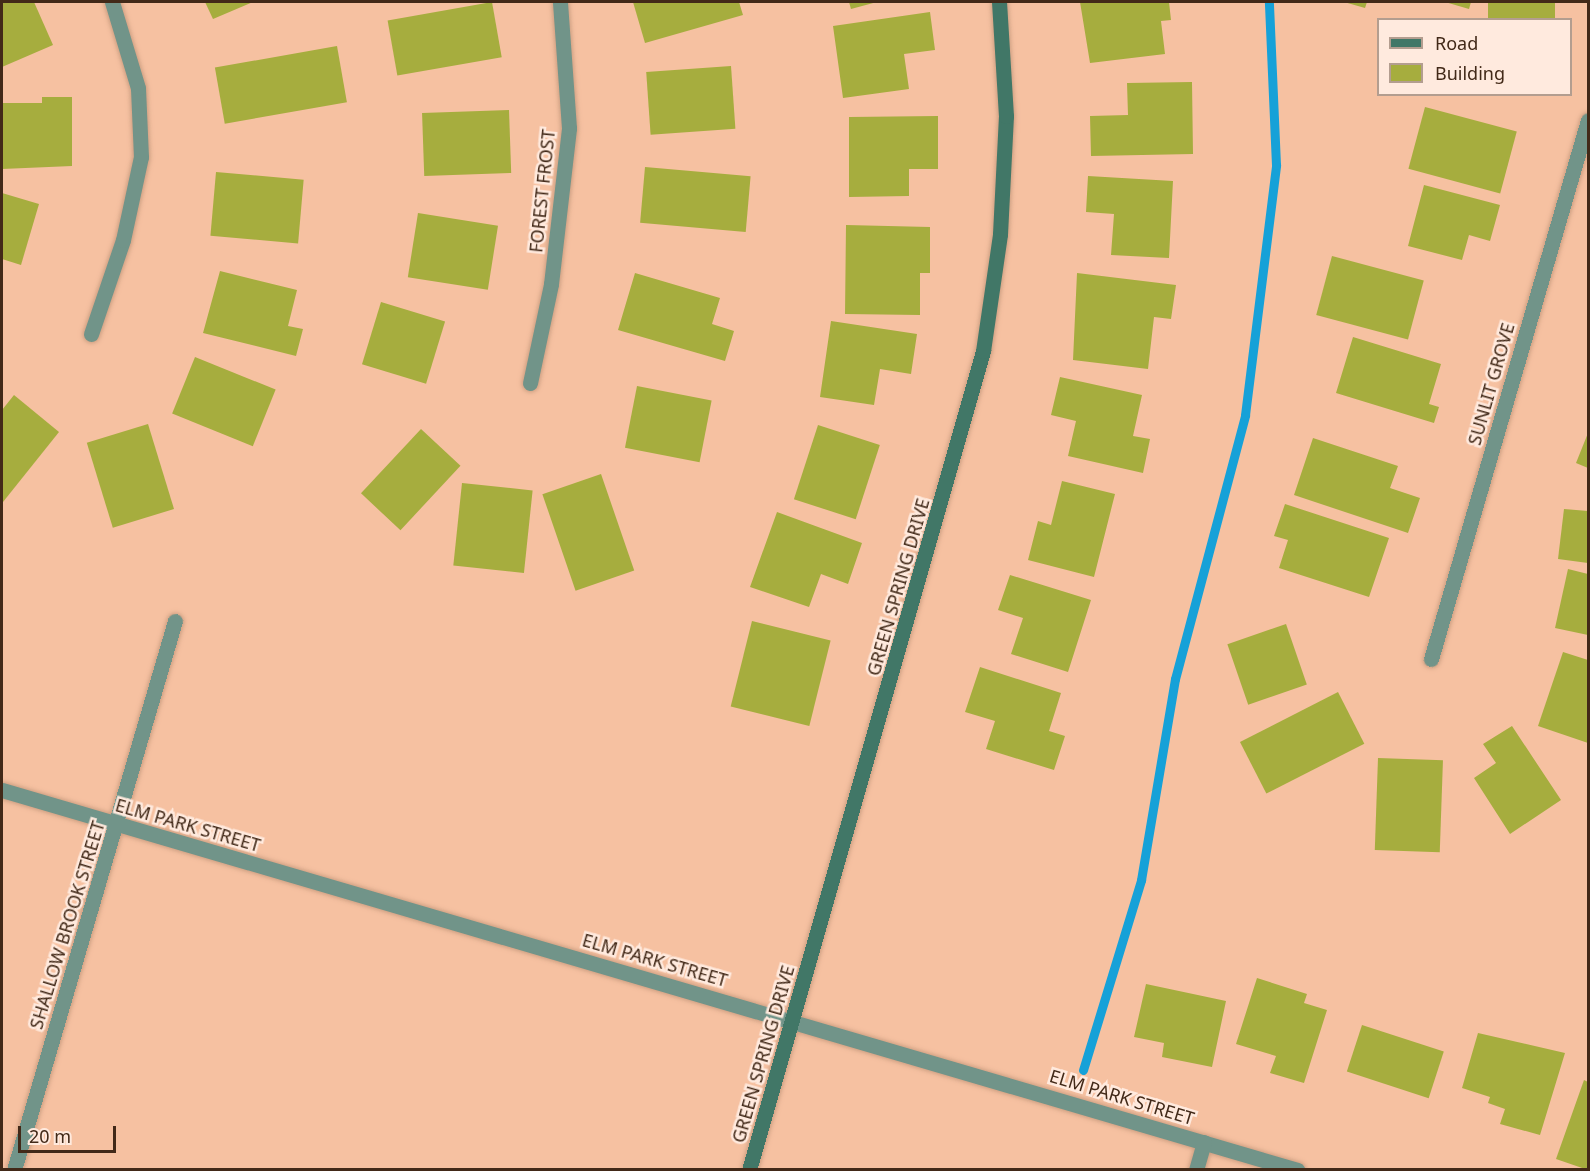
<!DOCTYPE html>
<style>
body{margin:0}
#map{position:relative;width:1590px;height:1171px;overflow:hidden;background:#f6c1a1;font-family:"Noto Sans",sans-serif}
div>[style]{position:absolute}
.stream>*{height:9px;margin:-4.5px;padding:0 4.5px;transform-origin:4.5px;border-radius:4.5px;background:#16a1d8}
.building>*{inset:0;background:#a6ad3e;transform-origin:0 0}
.roads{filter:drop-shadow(0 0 2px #cea083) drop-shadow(0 0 2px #cea083)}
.street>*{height:15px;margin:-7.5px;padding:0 7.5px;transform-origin:7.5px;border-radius:7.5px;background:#719489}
.secondary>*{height:15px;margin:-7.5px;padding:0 7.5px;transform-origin:7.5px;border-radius:7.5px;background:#417767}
span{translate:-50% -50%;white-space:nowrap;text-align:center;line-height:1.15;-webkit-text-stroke:5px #ffeade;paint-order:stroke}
.street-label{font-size:18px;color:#422918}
.frame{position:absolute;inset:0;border:3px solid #422918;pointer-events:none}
.legend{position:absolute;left:1377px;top:18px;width:195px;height:78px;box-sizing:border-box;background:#ffeade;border:2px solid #b39d8f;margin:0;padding:8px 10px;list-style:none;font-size:18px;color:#422918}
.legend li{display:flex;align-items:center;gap:12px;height:30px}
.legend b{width:30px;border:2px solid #b39d8f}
.scale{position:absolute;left:18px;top:1126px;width:98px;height:27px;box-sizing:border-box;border:3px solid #422918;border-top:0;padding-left:8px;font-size:18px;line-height:21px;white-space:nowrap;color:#422918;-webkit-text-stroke:4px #ffeade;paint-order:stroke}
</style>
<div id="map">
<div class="stream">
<div style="left:1083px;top:1070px;width:199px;rotate:-73deg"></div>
<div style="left:1141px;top:880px;width:204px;rotate:-80.4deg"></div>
<div style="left:1175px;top:679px;width:273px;rotate:-75.1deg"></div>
<div style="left:1245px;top:415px;width:252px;rotate:-82.9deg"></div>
<div style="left:1276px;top:165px;width:163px;rotate:-92.5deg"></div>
</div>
<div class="building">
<div style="clip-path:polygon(2px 2px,34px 2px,53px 45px,2px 67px)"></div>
<div style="clip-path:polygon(205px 2px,253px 2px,213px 19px)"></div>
<div style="left:492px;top:2px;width:56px;height:106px;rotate:80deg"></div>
<div style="clip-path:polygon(633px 2px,739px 2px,743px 15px,645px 43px)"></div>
<div style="clip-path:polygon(849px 2px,877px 2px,851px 9px)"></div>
<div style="clip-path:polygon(1080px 2px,1169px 2px,1171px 20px,1161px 21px,1165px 54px,1090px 63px)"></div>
<div style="clip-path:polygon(1344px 2px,1367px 2px,1365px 8px)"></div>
<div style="clip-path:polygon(1445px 2px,1471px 2px,1469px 9px)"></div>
<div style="left:1488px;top:2px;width:67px;height:18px"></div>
<div style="clip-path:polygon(930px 12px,935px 50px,904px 54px,909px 89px,843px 98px,833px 26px)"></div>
<div style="left:337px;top:46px;width:57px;height:124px;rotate:80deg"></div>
<div style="left:731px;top:66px;width:63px;height:85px;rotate:86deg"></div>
<div style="clip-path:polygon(1192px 82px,1193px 154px,1091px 156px,1090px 116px,1128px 115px,1127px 83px)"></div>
<div style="clip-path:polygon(42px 97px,72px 97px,72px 166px,2px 169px,2px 103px,42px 103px)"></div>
<div style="left:1425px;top:107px;width:95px;height:64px;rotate:15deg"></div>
<div style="left:509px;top:110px;width:63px;height:87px;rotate:88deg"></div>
<div style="clip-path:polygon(938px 116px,938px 169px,909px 169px,909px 196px,849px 197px,849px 117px)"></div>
<div style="left:645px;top:167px;width:106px;height:56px;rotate:5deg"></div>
<div style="left:216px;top:172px;width:88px;height:64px;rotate:5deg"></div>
<div style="clip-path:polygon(1088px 176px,1173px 181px,1169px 258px,1111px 255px,1114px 214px,1086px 212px)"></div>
<div style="clip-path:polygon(1424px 185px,1500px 205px,1490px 241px,1469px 235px,1462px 260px,1408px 246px)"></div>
<div style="clip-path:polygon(2px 193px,39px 204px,21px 265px,2px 259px)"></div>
<div style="left:418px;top:213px;width:81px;height:65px;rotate:9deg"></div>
<div style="clip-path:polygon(846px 225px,930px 227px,930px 273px,920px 273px,920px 315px,845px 314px)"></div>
<div style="left:1332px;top:256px;width:95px;height:61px;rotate:15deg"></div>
<div style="clip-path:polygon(220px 271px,297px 290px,288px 326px,303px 329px,296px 356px,203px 333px)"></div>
<div style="clip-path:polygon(635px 273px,720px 298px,712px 324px,734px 331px,725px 361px,618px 330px)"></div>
<div style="clip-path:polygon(1077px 273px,1176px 285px,1171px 319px,1154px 317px,1148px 369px,1073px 360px)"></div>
<div style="left:381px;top:302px;width:67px;height:65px;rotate:17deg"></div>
<div style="clip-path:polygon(831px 321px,917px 334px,911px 374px,880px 369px,874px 405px,820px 397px)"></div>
<div style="clip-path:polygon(1353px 337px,1441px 364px,1429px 404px,1439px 407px,1434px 423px,1336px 393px)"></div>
<div style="left:195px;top:357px;width:87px;height:61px;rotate:22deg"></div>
<div style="clip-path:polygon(1060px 377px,1142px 395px,1133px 436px,1150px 439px,1143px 473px,1068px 456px,1076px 421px,1051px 415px)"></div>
<div style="left:637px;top:386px;width:76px;height:63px;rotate:11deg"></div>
<div style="clip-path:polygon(14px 395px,59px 432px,3px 502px,2px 410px)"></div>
<div style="left:148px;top:424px;width:89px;height:64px;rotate:73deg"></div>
<div style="left:818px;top:425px;width:65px;height:78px;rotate:18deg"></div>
<div style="left:421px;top:429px;width:54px;height:88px;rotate:43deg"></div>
<div style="clip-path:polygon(1588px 433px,1588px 468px,1576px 463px)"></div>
<div style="clip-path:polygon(1313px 438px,1398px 466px,1390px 488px,1420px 498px,1408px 533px,1294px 495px)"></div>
<div style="left:601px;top:474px;width:102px;height:62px;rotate:71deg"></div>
<div style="clip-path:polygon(1062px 481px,1115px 494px,1094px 577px,1028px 560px,1038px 521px,1051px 525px)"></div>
<div style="left:462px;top:483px;width:71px;height:83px;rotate:6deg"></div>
<div style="clip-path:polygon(1285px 504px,1389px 538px,1369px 597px,1279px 568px,1288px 540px,1274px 536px)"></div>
<div style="clip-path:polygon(1564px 509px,1588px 511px,1588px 563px,1558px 559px)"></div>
<div style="clip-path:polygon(777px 512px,862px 543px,848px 584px,821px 574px,809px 607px,750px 587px)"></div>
<div style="clip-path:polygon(1568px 569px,1588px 574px,1588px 635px,1555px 628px)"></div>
<div style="clip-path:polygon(1010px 575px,1091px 600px,1068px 672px,1011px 654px,1023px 618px,998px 610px)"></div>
<div style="left:752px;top:621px;width:81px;height:88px;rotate:14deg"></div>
<div style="left:1286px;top:624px;width:64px;height:62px;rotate:71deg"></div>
<div style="clip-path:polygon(1563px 652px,1588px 660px,1588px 743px,1538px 726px)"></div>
<div style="clip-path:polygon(980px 667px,1061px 693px,1049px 731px,1065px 736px,1054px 770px,986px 749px,995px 721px,965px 712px)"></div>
<div style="left:1338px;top:692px;width:58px;height:110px;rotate:63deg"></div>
<div style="clip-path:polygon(1512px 726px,1561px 800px,1510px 834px,1474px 778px,1496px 763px,1483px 744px)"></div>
<div style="left:1378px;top:758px;width:65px;height:92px;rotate:2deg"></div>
<div style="clip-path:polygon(1257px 978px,1307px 994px,1304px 1003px,1327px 1010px,1304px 1083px,1270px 1073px,1276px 1056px,1236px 1044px)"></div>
<div style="clip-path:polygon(1146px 984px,1226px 1001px,1212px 1067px,1162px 1057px,1164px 1043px,1134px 1037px)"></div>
<div style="left:1362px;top:1025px;width:86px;height:49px;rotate:18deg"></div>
<div style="clip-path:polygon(1478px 1033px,1565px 1053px,1540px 1135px,1500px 1124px,1505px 1109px,1488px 1103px,1490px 1097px,1462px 1088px)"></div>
<div style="clip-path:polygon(1584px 1080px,1588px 1082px,1588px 1170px,1556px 1159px)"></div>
</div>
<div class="roads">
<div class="street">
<div style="left:91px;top:334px;width:99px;rotate:-71.2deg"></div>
<div style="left:123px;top:240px;width:85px;rotate:-77.8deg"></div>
<div style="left:141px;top:157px;width:69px;rotate:-92.5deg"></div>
<div style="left:138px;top:88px;width:90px;rotate:-106.8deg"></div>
<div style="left:530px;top:383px;width:101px;rotate:-78deg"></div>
<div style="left:551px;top:284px;width:157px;rotate:-83.4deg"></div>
<div style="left:569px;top:128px;width:126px;rotate:-94.1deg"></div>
<div style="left:1431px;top:659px;width:561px;rotate:-73.76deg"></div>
<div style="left:2px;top:790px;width:1350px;rotate:16.35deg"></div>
<div style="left:14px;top:1170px;width:572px;rotate:-73.66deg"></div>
<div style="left:1196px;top:1170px;width:29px;rotate:-74deg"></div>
</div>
<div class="secondary">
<div style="left:749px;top:1170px;width:852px;rotate:-74.05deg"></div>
<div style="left:983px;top:351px;width:118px;rotate:-81.7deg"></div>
<div style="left:1000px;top:234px;width:118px;rotate:-87.1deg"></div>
<div style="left:1006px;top:116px;width:114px;rotate:-93.5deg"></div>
</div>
</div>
<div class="street-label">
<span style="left:542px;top:191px;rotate:-84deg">FOREST FROST</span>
<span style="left:1491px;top:384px;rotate:-74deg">SUNLIT GROVE</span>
<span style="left:898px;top:587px;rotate:-74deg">GREEN SPRING DRIVE</span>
<span style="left:188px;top:825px;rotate:16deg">ELM PARK STREET</span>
<span style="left:67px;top:925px;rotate:-73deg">SHALLOW BROOK STREET</span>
<span style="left:655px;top:960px;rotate:16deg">ELM PARK STREET</span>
<span style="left:763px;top:1054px;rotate:-74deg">GREEN SPRING DRIVE</span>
<span style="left:1122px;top:1097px;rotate:17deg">ELM PARK STREET</span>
</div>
<div class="frame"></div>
<ul class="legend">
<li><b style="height:8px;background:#417767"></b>Road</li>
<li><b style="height:16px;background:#a6ad3e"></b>Building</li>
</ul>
<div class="scale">20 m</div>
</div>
